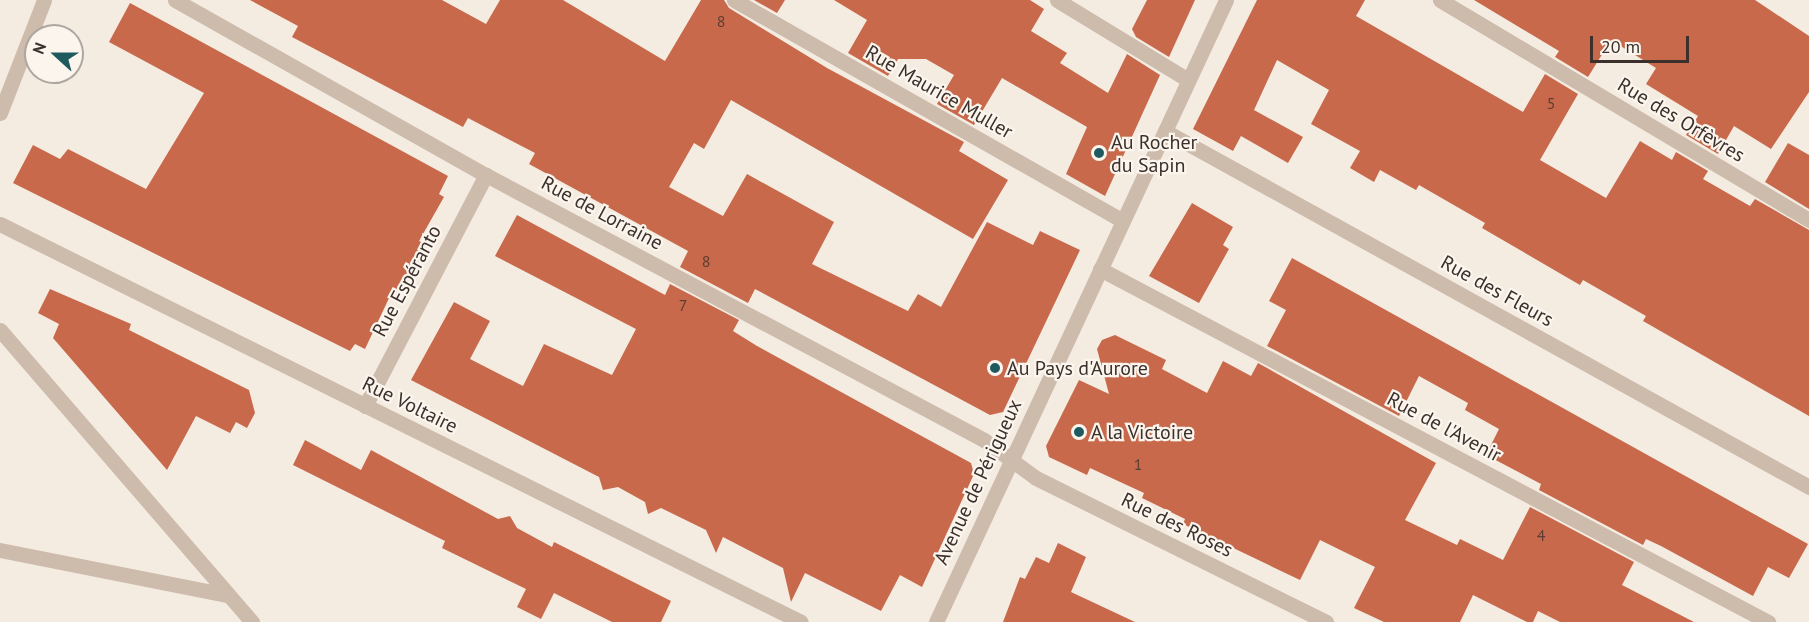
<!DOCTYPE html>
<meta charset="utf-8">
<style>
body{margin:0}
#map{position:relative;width:1809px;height:622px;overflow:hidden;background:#f4ebe1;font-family:"PT Sans",sans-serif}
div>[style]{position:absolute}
.building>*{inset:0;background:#c8694b}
.service>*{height:15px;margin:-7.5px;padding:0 7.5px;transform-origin:7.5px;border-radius:7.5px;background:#cdbbac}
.minor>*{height:15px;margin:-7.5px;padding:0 7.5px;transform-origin:7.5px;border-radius:7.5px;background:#cdbbac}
.tertiary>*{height:15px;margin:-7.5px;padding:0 7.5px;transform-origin:7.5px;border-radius:7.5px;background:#cdbbac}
.dots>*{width:16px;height:16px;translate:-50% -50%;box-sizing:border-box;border:3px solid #fbf5ee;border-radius:50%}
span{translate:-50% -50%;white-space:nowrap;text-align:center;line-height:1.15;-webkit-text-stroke:4.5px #fbf5ee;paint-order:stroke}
.number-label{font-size:16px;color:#5e3e33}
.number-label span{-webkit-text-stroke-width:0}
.street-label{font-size:20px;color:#3b302b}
.poi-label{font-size:20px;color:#3b302b}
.left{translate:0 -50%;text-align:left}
.north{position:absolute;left:24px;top:24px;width:60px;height:60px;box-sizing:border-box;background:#fbf5ee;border:2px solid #aea6a0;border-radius:50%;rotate:291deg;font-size:16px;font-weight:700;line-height:24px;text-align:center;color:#3b302b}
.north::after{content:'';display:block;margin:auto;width:21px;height:27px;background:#1f5a5e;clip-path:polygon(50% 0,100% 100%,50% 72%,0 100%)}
.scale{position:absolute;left:1590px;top:36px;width:99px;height:27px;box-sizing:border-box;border:3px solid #3b302b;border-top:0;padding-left:8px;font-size:18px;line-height:21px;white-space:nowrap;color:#3b302b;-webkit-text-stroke:4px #fbf5ee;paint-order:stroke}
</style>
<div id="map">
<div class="building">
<div style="clip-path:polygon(250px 0,442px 0,486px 24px,500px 0,563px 0,665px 61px,701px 0,724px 0,729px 8px,827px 68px,964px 142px,959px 151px,1008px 180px,973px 239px,731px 100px,704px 149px,694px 143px,669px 187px,723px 216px,747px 174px,834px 222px,812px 264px,908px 311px,918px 294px,941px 307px,987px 222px,1033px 245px,1040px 231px,1080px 250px,1003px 412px,990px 415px,755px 289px,748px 303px,680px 267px,688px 251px,529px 164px,535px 153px,468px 118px,463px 127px,292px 37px,298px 26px)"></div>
<div style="clip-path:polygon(754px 0,785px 0,777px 13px)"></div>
<div style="clip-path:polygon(834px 0,1030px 0,1044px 9px,1031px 31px,1067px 53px,1060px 63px,1108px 93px,1127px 54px,1160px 75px,1105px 196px,1066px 174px,1087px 127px,1002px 78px,974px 125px,937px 104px,954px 75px,926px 59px,898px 59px,888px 76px,848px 53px,867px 20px)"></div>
<div style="clip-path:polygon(1147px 0,1195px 0,1169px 57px,1136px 37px,1132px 29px)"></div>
<div style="clip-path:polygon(1257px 0,1365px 0,1356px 16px,1523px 112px,1545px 74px,1578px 94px,1540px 160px,1606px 198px,1640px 141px,1672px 160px,1676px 152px,1708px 171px,1703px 179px,1750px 206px,1755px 199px,1809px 230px,1809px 416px,1643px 321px,1646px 316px,1583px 280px,1580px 285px,1482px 228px,1485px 223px,1419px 185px,1416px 190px,1380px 170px,1374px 182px,1350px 168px,1360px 151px,1311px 124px,1329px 90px,1277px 60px,1254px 110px,1303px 137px,1288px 163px,1241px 136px,1233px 151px,1193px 129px)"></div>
<div style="clip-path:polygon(1474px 0,1755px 0,1809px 36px,1809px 92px,1771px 149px,1734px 126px,1718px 154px,1686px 135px,1698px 116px,1646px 84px,1656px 68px,1611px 40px,1588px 77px,1555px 57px,1559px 51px)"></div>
<div style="clip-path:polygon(130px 3px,448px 176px,439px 194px,444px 197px,419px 241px,427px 245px,398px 300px,390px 296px,365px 349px,355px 344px,350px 351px,13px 183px,33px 145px,60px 159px,68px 149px,146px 189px,204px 93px,109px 42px)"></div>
<div style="clip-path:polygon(1788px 143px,1809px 155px,1809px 209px,1765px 182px)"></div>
<div style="clip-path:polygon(1192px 203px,1233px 227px,1223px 245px,1229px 249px,1199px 303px,1149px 276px)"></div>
<div style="clip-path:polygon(517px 215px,665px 295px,670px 284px,739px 320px,733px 331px,757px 346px,971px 463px,974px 474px,922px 587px,900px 575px,881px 611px,805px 573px,791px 602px,783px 568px,723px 537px,716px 553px,706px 530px,661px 508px,648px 514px,645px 502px,618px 487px,603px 490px,599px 477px,411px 380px,454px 302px,490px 321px,470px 359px,523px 386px,544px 344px,612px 375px,636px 329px,495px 256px)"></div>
<div style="clip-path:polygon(1292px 258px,1808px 544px,1789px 578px,1768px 567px,1753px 596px,1661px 546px,1646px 539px,1643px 545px,1539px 490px,1541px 484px,1486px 455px,1499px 429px,1465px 410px,1468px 403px,1419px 376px,1399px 416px,1267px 346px,1286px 310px,1269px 301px)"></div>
<div style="clip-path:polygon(50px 289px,131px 324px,129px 330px,249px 390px,255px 413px,247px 428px,236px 422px,230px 433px,196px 416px,167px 470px,53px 338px,59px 324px,38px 313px)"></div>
<div style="clip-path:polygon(1115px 335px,1166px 360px,1162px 369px,1207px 393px,1223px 361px,1251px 376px,1258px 363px,1436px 463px,1405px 520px,1457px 545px,1460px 539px,1503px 560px,1530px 507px,1634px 562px,1622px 585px,1694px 622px,1560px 622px,1538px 611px,1533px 622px,1527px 622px,1473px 595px,1460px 622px,1384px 622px,1354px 608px,1375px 567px,1320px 540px,1300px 580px,1183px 524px,1185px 519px,1142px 498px,1144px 493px,1090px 468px,1087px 475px,1049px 457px,1046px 446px,1079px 380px,1109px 394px,1097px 349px,1102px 340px)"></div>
<div style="clip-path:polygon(305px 440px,361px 470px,371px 450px,498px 519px,510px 516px,517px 528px,552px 547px,554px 542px,671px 601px,661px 622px,612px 622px,554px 593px,541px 619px,517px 607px,526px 589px,442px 548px,445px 541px,293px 465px)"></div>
<div style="clip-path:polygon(1058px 543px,1086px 557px,1071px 592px,1135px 622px,1003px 622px,1020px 577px,1025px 579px,1036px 557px,1049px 563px)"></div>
</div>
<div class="service">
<div style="left:0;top:330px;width:386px;rotate:49.2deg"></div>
<div style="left:0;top:550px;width:232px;rotate:11.2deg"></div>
</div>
<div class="minor">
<div style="left:175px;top:0;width:357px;rotate:29.4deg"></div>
<div style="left:486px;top:175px;width:564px;rotate:28.02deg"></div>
<div style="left:984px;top:440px;width:64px;rotate:36.2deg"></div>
<div style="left:1036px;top:478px;width:324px;rotate:26.4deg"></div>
<div style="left:734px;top:0;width:447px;rotate:29.6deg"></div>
<div style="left:1057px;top:0;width:153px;rotate:31.4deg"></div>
<div style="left:1440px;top:0;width:430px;rotate:30.8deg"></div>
<div style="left:0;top:113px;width:121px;rotate:-68.7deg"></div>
<div style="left:1165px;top:131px;width:736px;rotate:28.93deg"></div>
<div style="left:0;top:224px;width:894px;rotate:26.42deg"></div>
<div style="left:1100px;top:269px;width:756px;rotate:27.85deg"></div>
<div style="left:365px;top:406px;width:261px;rotate:-62.4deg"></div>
</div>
<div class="tertiary">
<div style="left:936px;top:622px;width:686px;rotate:-65deg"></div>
</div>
<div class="dots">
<div style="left:1099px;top:153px;background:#1f5a5e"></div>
<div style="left:995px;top:368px;background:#1f5a5e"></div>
<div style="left:1079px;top:432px;background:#1f5a5e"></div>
</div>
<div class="number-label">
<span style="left:721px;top:21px">8</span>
<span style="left:1551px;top:103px">5</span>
<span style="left:706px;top:261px">8</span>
<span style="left:683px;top:305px">7</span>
<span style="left:1138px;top:464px">1</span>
<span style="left:1541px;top:535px">4</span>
</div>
<div class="street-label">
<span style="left:939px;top:92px;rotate:30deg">Rue Maurice Muller</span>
<span style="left:1681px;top:120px;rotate:31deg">Rue des Orfèvres</span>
<span style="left:602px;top:213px;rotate:28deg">Rue de Lorraine</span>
<span style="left:407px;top:281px;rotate:-62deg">Rue Espéranto</span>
<span style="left:1497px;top:291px;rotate:29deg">Rue des Fleurs</span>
<span style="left:410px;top:405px;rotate:26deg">Rue Voltaire</span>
<span style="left:1444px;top:427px;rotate:28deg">Rue de l'Avenir</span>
<span style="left:978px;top:482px;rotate:-65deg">Avenue de Périgueux</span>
<span style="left:1177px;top:525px;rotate:26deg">Rue des Roses</span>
</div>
<div class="poi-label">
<span class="left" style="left:1111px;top:154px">Au Rocher<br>du Sapin</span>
<span class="left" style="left:1007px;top:368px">Au Pays d'Aurore</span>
<span class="left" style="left:1091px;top:432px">A la Victoire</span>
</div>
<div class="north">N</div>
<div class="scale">20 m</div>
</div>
